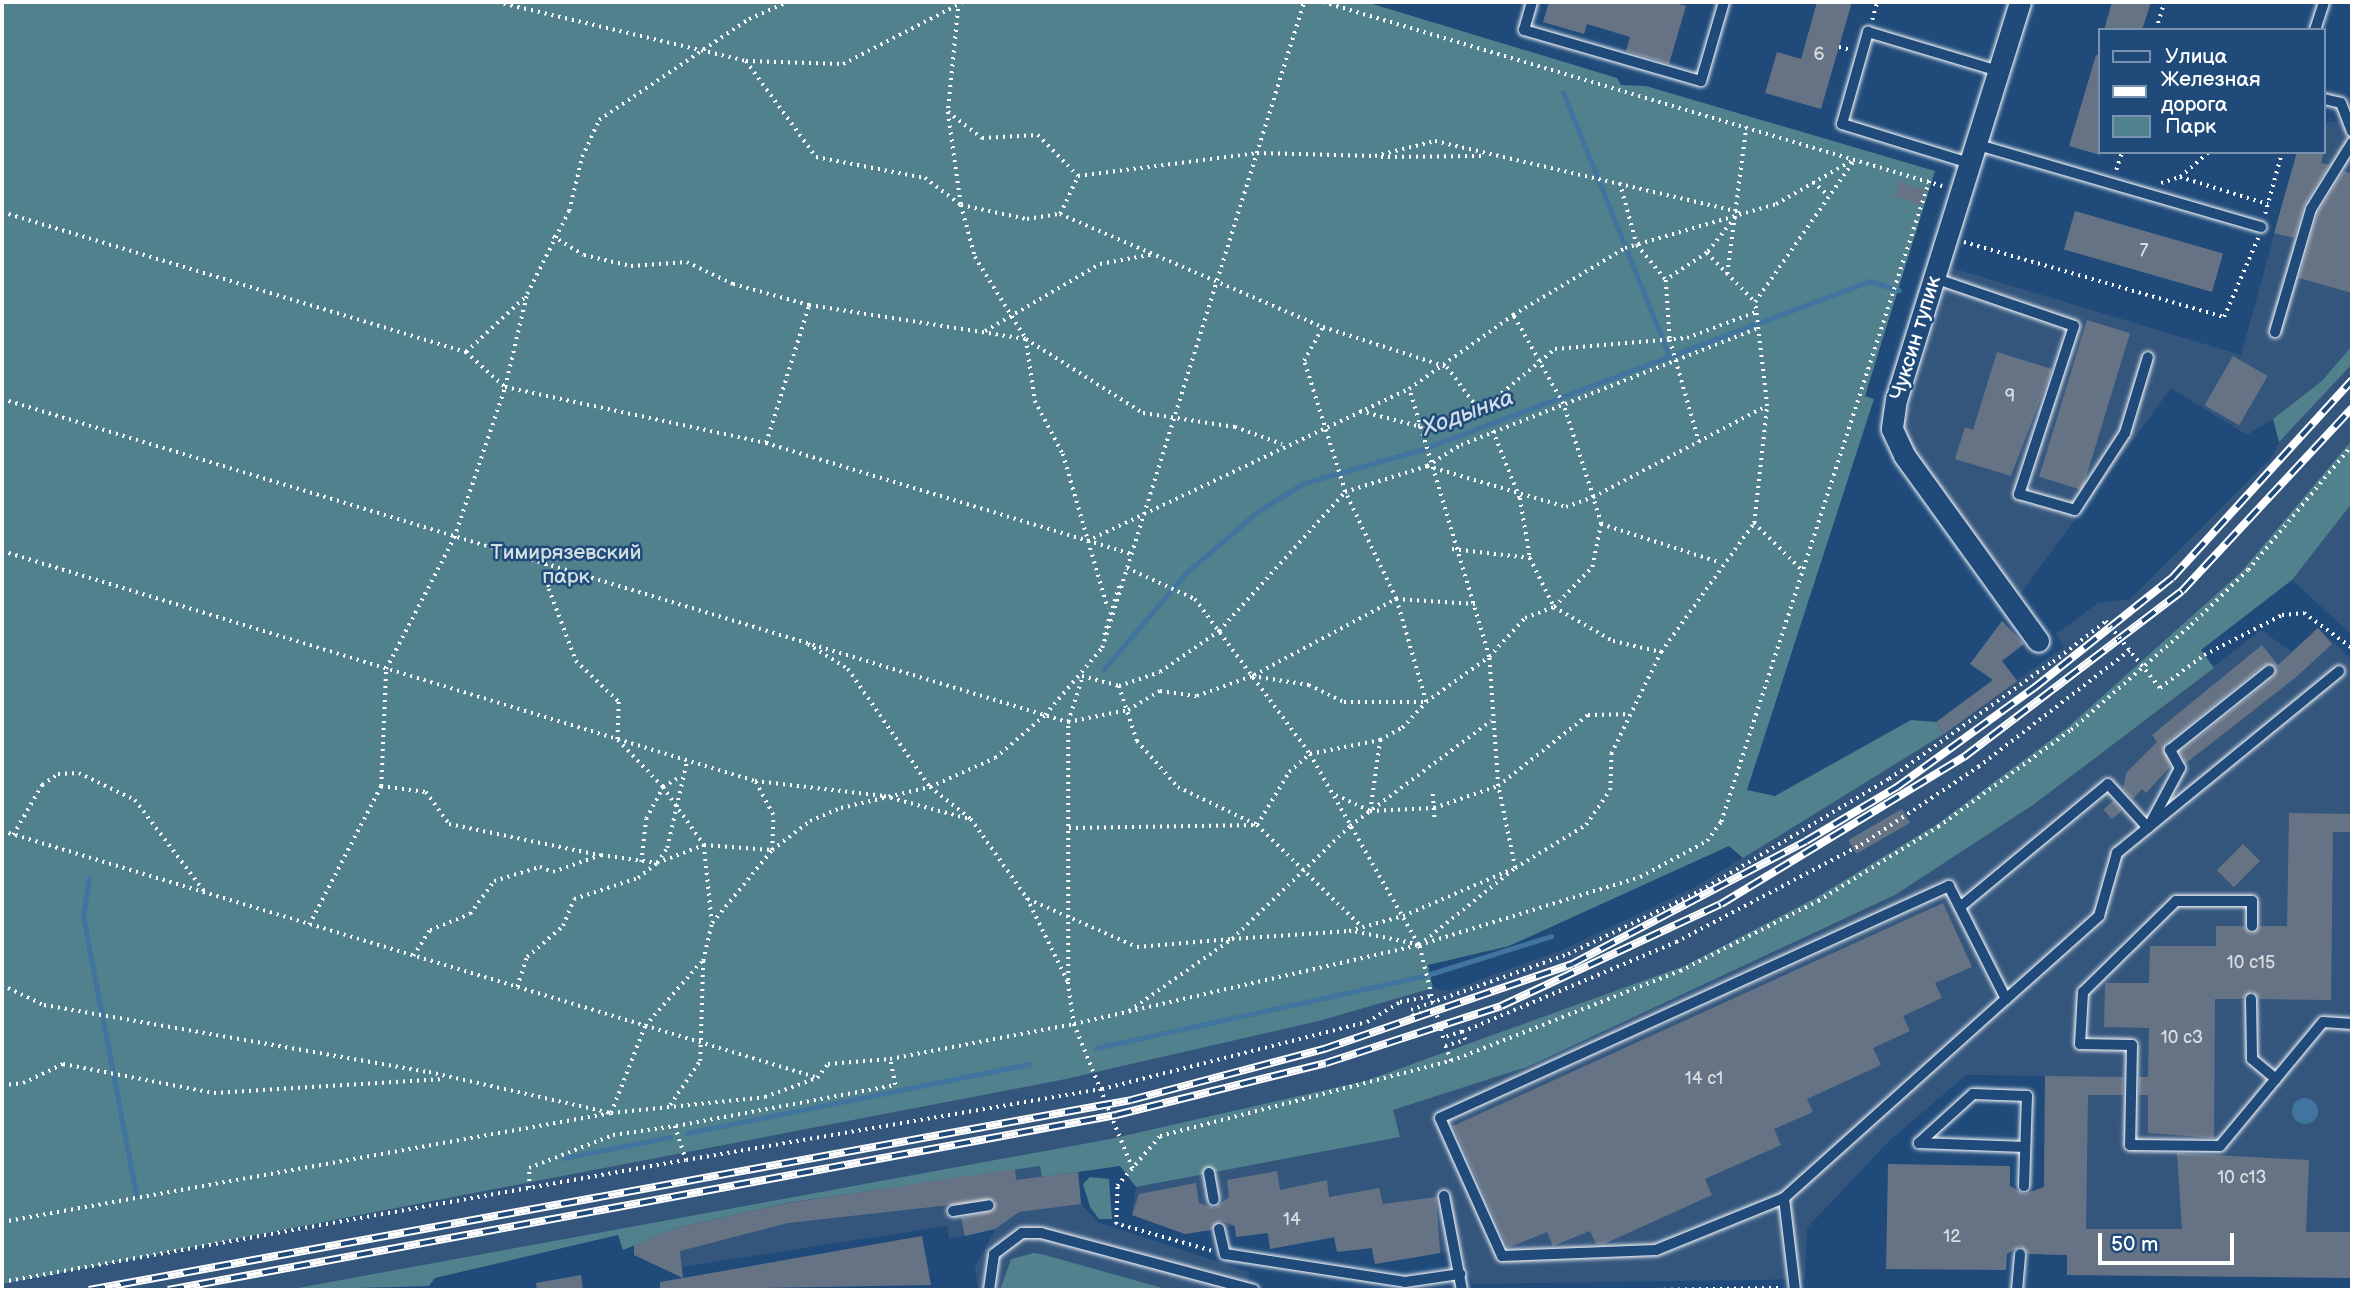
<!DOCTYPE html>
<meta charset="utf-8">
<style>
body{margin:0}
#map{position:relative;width:2354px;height:1292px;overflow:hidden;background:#1f4a7a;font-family:"Balsamiq Sans",sans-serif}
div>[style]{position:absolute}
.built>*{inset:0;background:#34567d}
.green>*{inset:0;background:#50818c}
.water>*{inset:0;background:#41749e}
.round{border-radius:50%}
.stream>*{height:5px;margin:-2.5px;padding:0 2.5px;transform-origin:2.5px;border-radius:2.5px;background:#41749e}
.building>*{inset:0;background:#667385;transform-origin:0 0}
.path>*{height:3.5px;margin-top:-1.75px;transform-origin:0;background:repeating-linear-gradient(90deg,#fff 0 2px,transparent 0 7px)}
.roads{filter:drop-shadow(0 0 2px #fff) drop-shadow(0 0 2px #fff)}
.service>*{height:10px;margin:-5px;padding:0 5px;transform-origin:5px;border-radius:5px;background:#1f4a7a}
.minor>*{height:21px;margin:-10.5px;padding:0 10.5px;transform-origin:10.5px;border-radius:10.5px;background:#1f4a7a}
.rail>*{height:8px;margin-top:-4px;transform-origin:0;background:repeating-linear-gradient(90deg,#1f4a7a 0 16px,#fff 0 32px);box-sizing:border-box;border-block:2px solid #fff}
.path-bridge>*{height:3.5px;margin-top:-1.75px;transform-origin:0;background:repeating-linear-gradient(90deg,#fff 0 2px,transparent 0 7px)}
span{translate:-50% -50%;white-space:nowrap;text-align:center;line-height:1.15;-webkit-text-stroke:5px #1f4a7a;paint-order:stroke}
.number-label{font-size:18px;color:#d9dce0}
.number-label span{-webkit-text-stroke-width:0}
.street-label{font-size:21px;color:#fff}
.park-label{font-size:21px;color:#d3e0e2}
.water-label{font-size:23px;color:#d0dce7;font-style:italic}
.frame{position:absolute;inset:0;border:4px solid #fff;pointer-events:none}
.legend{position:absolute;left:2098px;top:28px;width:228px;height:126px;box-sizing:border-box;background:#1f4a7a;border:2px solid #7992af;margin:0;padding:9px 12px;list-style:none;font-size:21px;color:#fff}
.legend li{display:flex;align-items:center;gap:14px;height:35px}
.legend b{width:35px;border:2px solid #7992af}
.scale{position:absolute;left:2098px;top:1233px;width:136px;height:32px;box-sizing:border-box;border:4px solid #fff;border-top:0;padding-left:9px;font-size:21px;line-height:24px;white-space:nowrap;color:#fff;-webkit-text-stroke:5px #1f4a7a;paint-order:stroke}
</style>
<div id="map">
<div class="built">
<div style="clip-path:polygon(2352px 119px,2352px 440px,2313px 490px,2241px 572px,2068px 727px,1937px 824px,1815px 898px,1684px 966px,1380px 1077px,1110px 1139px,286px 1290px,2px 1290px,2px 1284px,460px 1191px,1066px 1079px,1319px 1021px,1433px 988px,1449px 991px,1562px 950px,1695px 887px,1944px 734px,1936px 722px,2009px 669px,2017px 680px,2064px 647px,2056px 634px,2098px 603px,2130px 599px,2272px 457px,2279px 442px,2273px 419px,2247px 435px,2171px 388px,2017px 599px,1899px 438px,1952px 268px,2241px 355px,2297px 152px,2324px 152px,2324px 123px)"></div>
<div style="clip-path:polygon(2352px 503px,2352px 635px,2292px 580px)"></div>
<div style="clip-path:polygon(2318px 628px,2352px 660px,2352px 1278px,2067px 1275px,2067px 1255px,2043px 1255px,2045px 1076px,1966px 1075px,1889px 1141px,1807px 1228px,1805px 1279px,1473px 1284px,1460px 1250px,1375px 1264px,1371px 1248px,1337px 1252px,1334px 1238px,1270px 1249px,1267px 1233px,1236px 1237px,1234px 1226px,1185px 1234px,1132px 1215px,1136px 1187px,1400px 1137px,1392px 1110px,1527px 1067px,1895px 895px,2033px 805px,2261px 630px,2292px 652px)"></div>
<div style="clip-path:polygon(1040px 1166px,1042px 1177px,1078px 1172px,1081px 1204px,1098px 1222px,1249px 1272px,1248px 1290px,1170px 1290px,1045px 1255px,1011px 1259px,1000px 1290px,978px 1290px,975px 1266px,996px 1229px,949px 1239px,947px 1226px,682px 1267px,676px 1228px,788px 1203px)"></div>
</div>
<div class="green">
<div style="clip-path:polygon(2px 2px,1366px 2px,1617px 78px,1621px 85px,1646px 86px,1935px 171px,1865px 396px,1874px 399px,1747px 790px,1775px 796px,1911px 720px,1936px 722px,1944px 734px,1743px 858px,1729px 846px,1509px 946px,1428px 965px,1433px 988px,1319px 1021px,1066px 1079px,2px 1284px)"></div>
<div style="clip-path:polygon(2352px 346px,2352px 364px,2279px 442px,2273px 419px,2322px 381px)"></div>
<div style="clip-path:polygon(2352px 440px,2352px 503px,2292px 580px,2201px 650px,2214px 668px,2033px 805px,1895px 895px,1527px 1067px,1393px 1110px,1400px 1137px,1136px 1187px,1120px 1166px,1042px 1177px,1040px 1166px,787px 1203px,676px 1228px,623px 1250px,618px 1235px,435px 1278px,429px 1286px,286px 1290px,1110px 1139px,1368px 1080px,1684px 966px,1815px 898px,1937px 824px,2068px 727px,2241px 572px)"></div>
<div style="clip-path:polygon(1090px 1177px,1109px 1179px,1112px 1219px,1099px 1219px,1090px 1207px,1083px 1184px)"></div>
<div style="clip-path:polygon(1034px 1253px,1045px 1255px,1170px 1290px,1000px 1290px,1011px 1259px)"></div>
</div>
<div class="water">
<div class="round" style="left:2292px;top:1098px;width:26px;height:26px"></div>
</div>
<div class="stream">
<div style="left:1563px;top:92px;width:284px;rotate:68.1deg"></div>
<div style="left:1104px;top:669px;width:125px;rotate:-49.5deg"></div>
<div style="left:1185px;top:574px;width:96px;rotate:-40.8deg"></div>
<div style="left:1258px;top:511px;width:54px;rotate:-31.3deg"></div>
<div style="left:1304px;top:483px;width:124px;rotate:-15.9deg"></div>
<div style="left:1423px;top:449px;width:477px;rotate:-20.6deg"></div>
<div style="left:1869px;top:281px;width:31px;rotate:17deg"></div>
<div style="left:89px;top:878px;width:38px;rotate:99deg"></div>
<div style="left:83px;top:916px;width:284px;rotate:79.2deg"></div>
<div style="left:1430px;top:974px;width:127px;rotate:-17.4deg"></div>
<div style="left:1096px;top:1048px;width:335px;rotate:-12.4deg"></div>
<div style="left:687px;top:1133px;width:349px;rotate:-11.4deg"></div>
<div style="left:564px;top:1158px;width:108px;rotate:-11.2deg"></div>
</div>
<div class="building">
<div style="clip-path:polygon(1549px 2px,1672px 2px,1686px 6px,1669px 64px,1626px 51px,1630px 37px,1587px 24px,1584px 34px,1543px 22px)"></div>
<div style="clip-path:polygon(1817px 2px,1852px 2px,1821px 109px,1765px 93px,1777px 52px,1801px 59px)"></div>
<div style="clip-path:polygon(2112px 2px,2151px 2px,2142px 30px,2104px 30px)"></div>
<div style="clip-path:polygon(2096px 55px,2100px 56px,2100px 155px,2069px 146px)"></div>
<div style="clip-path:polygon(2297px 152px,2324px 152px,2321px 163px,2329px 165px,2304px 205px,2294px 238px,2274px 233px)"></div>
<div style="clip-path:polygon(2344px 171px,2352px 174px,2352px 293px,2299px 278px,2318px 212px)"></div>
<div style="left:1900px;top:181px;width:28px;height:16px;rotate:21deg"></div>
<div style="left:2075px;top:211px;width:154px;height:40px;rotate:16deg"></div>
<div style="left:2087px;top:320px;width:45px;height:164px;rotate:17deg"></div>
<div style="clip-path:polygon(1997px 352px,2052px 369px,2011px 476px,1955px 459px,1965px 427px,1973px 430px)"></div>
<div style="left:2233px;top:356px;width:40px;height:57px;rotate:30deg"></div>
<div style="clip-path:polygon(2002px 621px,2024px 644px,2002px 661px,2017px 681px,1944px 734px,1936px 722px,1993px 680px,1970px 664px)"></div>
<div style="clip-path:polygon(2318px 628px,2332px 644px,2295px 678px,2186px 763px,2180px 752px,2274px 677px,2275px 666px,2264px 665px,2165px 744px,2170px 767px,2146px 793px,2142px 789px,2133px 799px,2123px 789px,2126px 773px,2157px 742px,2152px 735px,2262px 645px,2278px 665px)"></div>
<div style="left:2113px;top:801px;width:13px;height:13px;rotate:48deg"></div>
<div style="left:1902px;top:809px;width:16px;height:62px;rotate:60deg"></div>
<div style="clip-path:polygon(2289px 813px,2352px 814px,2352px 832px,2333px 832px,2331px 1000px,2259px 999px,2252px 991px,2243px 999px,2215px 999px,2214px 1138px,2148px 1133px,2148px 1095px,2139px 1095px,2139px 1077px,2148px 1077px,2149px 1028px,2104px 1027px,2105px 983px,2149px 983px,2150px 946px,2216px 946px,2216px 926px,2244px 926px,2251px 934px,2260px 926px,2287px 926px)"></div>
<div style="left:2243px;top:844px;width:24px;height:37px;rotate:45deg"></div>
<div style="clip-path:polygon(1943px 903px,1972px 967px,1935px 983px,1942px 998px,1903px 1016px,1910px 1031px,1873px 1048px,1881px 1065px,1807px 1099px,1813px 1112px,1774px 1129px,1781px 1145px,1705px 1179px,1712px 1195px,1604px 1244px,1596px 1244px,1590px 1231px,1553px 1246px,1547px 1232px,1508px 1248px,1453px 1126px)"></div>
<div style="clip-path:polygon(2045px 1076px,2123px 1077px,2123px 1095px,2088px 1095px,2086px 1229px,2182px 1229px,2177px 1153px,2309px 1160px,2306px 1232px,2352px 1232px,2352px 1278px,2067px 1275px,2067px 1255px,2028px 1254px,2020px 1246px,2007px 1254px,2006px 1270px,1886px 1269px,1888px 1164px,2010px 1166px,2010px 1186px,2024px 1194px,2044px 1187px)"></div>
<div style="clip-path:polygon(1015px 1169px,1016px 1180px,1078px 1172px,1081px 1204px,1019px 1212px,995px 1229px,965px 1236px,961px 1218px,993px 1211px,995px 1200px,788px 1223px,680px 1251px,683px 1278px,634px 1255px,634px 1245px,676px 1228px,788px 1203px)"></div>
<div style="clip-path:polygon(1277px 1171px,1280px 1190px,1327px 1180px,1329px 1197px,1379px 1188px,1383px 1204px,1436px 1197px,1440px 1253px,1375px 1264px,1372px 1248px,1337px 1252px,1334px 1237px,1270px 1249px,1268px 1233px,1236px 1237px,1235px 1226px,1221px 1221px,1211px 1230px,1185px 1234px,1132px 1215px,1139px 1194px,1196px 1183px,1199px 1203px,1215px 1208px,1229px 1197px,1227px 1180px)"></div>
<div style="clip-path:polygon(922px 1236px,931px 1285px,660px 1290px,660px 1282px)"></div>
<div style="clip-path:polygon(581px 1275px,583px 1290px,537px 1290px,536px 1283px)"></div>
</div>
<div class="path">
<div style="left:497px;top:2px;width:256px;rotate:13.3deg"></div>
<div style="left:746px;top:61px;width:97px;rotate:1.8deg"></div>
<div style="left:843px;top:64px;width:135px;rotate:-27.3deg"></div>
<div style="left:959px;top:2px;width:111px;rotate:95.7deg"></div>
<div style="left:948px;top:112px;width:94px;rotate:82deg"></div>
<div style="left:961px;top:205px;width:54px;rotate:74.9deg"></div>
<div style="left:975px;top:257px;width:97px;rotate:58.1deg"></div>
<div style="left:1026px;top:339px;width:63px;rotate:81.7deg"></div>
<div style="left:1035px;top:401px;width:60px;rotate:62.2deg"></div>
<div style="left:1063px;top:454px;width:161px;rotate:73.8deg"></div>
<div style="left:1323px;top:2px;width:646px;rotate:16.55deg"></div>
<div style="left:1872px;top:20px;width:19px;rotate:-74deg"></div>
<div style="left:2156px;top:30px;width:29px;rotate:-74deg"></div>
<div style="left:1839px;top:47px;width:12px;rotate:14deg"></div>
<div style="left:746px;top:61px;width:119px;rotate:53.9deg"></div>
<div style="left:816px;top:157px;width:111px;rotate:10.9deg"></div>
<div style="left:925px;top:178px;width:45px;rotate:36.9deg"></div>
<div style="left:961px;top:205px;width:67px;rotate:12deg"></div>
<div style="left:1027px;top:219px;width:33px;rotate:-9deg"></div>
<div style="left:1060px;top:214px;width:286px;rotate:23.3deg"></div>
<div style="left:1323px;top:327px;width:130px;rotate:17.9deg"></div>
<div style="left:1447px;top:367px;width:55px;rotate:53.1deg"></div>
<div style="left:1480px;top:411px;width:97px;rotate:-39.6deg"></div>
<div style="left:1555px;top:349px;width:132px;rotate:-4.8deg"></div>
<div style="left:1687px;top:338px;width:74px;rotate:-20.6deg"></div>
<div style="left:948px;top:112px;width:43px;rotate:37.4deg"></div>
<div style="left:982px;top:138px;width:56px;rotate:-3.1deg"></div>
<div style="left:1038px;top:135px;width:57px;rotate:45.7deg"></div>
<div style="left:1078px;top:176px;width:180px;rotate:-7.3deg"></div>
<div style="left:1257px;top:153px;width:118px;rotate:1.5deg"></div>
<div style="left:1375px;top:156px;width:62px;rotate:-14deg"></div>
<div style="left:1435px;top:141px;width:313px;rotate:13.1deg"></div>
<div style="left:1740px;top:212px;width:53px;rotate:128.8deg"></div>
<div style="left:1707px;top:253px;width:49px;rotate:146.6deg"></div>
<div style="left:1666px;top:280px;width:60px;rotate:86.2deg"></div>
<div style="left:1670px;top:340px;width:106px;rotate:74.1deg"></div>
<div style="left:1381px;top:157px;width:100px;rotate:-0.6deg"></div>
<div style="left:2116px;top:170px;width:19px;rotate:-72deg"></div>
<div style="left:2180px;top:177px;width:92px;rotate:17.1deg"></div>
<div style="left:1813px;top:182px;width:21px;rotate:41deg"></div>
<div style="left:1620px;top:183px;width:64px;rotate:74.7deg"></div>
<div style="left:1637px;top:245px;width:45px;rotate:50.4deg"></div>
<div style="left:2161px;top:183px;width:20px;rotate:-18deg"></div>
<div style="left:2180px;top:177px;width:38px;rotate:-41deg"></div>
<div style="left:2px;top:212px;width:485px;rotate:16.8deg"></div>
<div style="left:466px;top:352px;width:52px;rotate:41.9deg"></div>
<div style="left:505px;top:387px;width:267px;rotate:12.1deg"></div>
<div style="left:766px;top:443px;width:382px;rotate:16.9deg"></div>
<div style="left:1060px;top:214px;width:42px;rotate:-64.7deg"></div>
<div style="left:2265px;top:214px;width:64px;rotate:-74.7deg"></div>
<div style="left:553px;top:236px;width:36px;rotate:32deg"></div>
<div style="left:584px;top:255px;width:48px;rotate:13.2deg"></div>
<div style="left:631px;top:266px;width:56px;rotate:-4.1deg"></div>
<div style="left:687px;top:262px;width:51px;rotate:25.6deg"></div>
<div style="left:733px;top:284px;width:79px;rotate:15.4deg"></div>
<div style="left:809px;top:305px;width:220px;rotate:8.9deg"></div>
<div style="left:1026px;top:339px;width:138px;rotate:32.3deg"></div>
<div style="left:1143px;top:413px;width:93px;rotate:8.7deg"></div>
<div style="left:1235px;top:427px;width:50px;rotate:19.9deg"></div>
<div style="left:1964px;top:242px;width:271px;rotate:16.1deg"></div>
<div style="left:2224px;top:317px;width:86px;rotate:-66.7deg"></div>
<div style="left:1707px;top:253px;width:69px;rotate:45.6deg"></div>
<div style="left:1727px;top:274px;width:148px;rotate:-82.6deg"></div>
<div style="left:985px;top:331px;width:133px;rotate:-30.2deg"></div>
<div style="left:1100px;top:264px;width:55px;rotate:-10.5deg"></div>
<div style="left:466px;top:352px;width:82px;rotate:-43deg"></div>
<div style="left:2px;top:399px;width:1114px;rotate:16.86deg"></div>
<div style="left:1068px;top:722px;width:61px;rotate:-11.3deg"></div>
<div style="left:1128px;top:710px;width:37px;rotate:-31deg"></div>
<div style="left:1160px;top:691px;width:37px;rotate:8deg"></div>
<div style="left:1197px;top:696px;width:59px;rotate:-20deg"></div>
<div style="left:1252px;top:676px;width:58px;rotate:9deg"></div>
<div style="left:1309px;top:685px;width:39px;rotate:26deg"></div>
<div style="left:1344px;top:702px;width:82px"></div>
<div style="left:1426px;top:702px;width:107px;rotate:-106.2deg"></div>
<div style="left:1396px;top:599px;width:119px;rotate:-115.5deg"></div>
<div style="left:1345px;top:492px;width:137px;rotate:-107.4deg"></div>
<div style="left:1304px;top:361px;width:39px;rotate:-61deg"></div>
<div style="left:1360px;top:411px;width:60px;rotate:14.5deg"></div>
<div style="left:1418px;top:426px;width:64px;rotate:-13.6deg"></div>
<div style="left:1493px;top:431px;width:72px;rotate:68.1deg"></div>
<div style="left:1520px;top:498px;width:61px;rotate:80.5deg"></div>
<div style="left:766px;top:443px;width:145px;rotate:-72.7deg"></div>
<div style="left:1427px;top:466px;width:145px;rotate:16.4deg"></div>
<div style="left:1566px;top:507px;width:29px;rotate:-20deg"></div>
<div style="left:1593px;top:497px;width:98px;rotate:-107.9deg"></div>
<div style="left:1563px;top:404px;width:102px;rotate:-119.3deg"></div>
<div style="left:1754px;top:523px;width:66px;rotate:44.4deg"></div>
<div style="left:1601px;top:524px;width:124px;rotate:17.9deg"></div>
<div style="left:1087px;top:541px;width:356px;rotate:-25.3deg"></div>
<div style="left:1409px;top:389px;width:128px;rotate:-35.4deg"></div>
<div style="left:1513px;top:315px;width:131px;rotate:-30.9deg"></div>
<div style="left:1625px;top:248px;width:157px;rotate:-16.2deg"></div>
<div style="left:1776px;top:204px;width:89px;rotate:-29.7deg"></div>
<div style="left:1452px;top:549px;width:79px;rotate:6.6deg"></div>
<div style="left:1530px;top:558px;width:55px;rotate:63.9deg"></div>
<div style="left:1554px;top:607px;width:68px;rotate:30deg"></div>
<div style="left:1613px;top:641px;width:49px;rotate:12.9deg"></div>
<div style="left:2px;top:551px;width:787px;rotate:16.99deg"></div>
<div style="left:755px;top:781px;width:130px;rotate:6.6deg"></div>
<div style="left:884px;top:796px;width:88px;rotate:15.1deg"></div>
<div style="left:546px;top:564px;width:25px;rotate:83deg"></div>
<div style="left:549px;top:589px;width:77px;rotate:69.4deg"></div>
<div style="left:576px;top:661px;width:59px;rotate:43.6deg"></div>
<div style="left:619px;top:702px;width:38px;rotate:92deg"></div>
<div style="left:618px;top:740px;width:65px;rotate:46.2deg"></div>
<div style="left:663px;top:787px;width:71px;rotate:54.7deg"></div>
<div style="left:704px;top:845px;width:77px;rotate:84.1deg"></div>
<div style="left:1127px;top:568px;width:75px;rotate:24.5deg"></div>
<div style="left:1195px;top:599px;width:193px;rotate:53.4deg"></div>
<div style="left:1310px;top:754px;width:220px;rotate:60.3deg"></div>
<div style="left:1419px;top:945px;width:70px;rotate:-168.5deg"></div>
<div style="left:1104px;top:635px;width:54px;rotate:-72.9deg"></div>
<div style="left:808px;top:644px;width:47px;rotate:32deg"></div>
<div style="left:848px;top:669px;width:144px;rotate:55.2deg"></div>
<div style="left:930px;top:787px;width:52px;rotate:38deg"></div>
<div style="left:971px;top:819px;width:97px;rotate:54.7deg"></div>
<div style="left:1027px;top:898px;width:93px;rotate:64deg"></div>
<div style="left:1068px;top:982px;width:42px;rotate:81.9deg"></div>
<div style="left:1074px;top:1024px;width:354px;rotate:-12.9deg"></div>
<div style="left:1419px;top:945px;width:123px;rotate:-38.7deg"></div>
<div style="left:1515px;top:868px;width:84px;rotate:-101.7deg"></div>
<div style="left:1498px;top:786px;width:129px;rotate:-94deg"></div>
<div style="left:1489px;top:657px;width:280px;rotate:-106.6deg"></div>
<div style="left:2053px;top:662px;width:67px;rotate:-37.7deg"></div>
<div style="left:1254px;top:675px;width:161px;rotate:-28.2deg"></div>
<div style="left:1396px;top:599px;width:79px;rotate:3.6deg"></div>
<div style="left:1082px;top:676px;width:38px;rotate:15deg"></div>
<div style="left:1119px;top:686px;width:58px;rotate:71.9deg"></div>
<div style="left:1137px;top:741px;width:62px;rotate:48.3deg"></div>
<div style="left:1178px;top:787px;width:88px;rotate:25.7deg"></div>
<div style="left:1257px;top:825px;width:62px;rotate:-58.9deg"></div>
<div style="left:1289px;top:772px;width:28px;rotate:-41deg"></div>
<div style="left:1310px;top:754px;width:71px;rotate:-11.3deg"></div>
<div style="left:1380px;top:740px;width:25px;rotate:-29deg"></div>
<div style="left:1402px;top:728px;width:35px;rotate:-47deg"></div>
<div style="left:1426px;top:702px;width:77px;rotate:-35.5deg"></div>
<div style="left:1489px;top:657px;width:53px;rotate:-47.3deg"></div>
<div style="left:1525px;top:618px;width:31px;rotate:-21deg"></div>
<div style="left:1554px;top:607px;width:55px;rotate:-46.5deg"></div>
<div style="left:1592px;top:567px;width:44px;rotate:-78.2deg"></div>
<div style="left:1601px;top:524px;width:28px;rotate:-107deg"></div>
<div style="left:1593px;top:497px;width:195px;rotate:-27.7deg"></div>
<div style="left:1119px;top:686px;width:43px;rotate:-18.9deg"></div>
<div style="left:1160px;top:672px;width:72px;rotate:-34.8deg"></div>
<div style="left:1219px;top:631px;width:188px;rotate:-47.8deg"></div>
<div style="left:1345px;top:492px;width:86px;rotate:-17.6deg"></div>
<div style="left:1427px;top:466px;width:40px;rotate:-32deg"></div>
<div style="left:1461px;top:445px;width:317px;rotate:-21.5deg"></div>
<div style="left:2160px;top:688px;width:55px;rotate:-36.9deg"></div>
<div style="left:2204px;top:655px;width:88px;rotate:-27.1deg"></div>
<div style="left:2282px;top:615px;width:22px;rotate:-5deg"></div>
<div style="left:2304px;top:613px;width:59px;rotate:36.1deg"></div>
<div style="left:381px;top:786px;width:117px;rotate:-87.6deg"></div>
<div style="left:386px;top:669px;width:148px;rotate:-62.6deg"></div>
<div style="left:454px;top:538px;width:159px;rotate:-71.3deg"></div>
<div style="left:505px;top:387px;width:96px;rotate:-76.7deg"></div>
<div style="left:527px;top:294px;width:93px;rotate:-63.2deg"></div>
<div style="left:569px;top:211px;width:56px;rotate:-76.5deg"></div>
<div style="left:582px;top:157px;width:41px;rotate:-65.3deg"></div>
<div style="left:599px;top:120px;width:181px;rotate:-34deg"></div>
<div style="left:749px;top:19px;width:43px;rotate:-23.6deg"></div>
<div style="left:1433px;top:794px;width:26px;rotate:86deg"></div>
<div style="left:1336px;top:795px;width:38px;rotate:25deg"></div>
<div style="left:1370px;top:811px;width:64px;rotate:-2.7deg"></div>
<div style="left:1434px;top:808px;width:68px;rotate:-19deg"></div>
<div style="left:1498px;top:786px;width:115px;rotate:-38.3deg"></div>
<div style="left:1588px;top:715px;width:39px;rotate:-1deg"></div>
<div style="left:1370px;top:811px;width:72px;rotate:-82deg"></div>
<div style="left:1069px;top:828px;width:188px;rotate:-0.9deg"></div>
<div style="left:1257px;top:825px;width:145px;rotate:44.2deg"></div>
<div style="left:2px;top:831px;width:849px;rotate:16.83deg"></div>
<div style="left:13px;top:835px;width:58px;rotate:-59.9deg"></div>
<div style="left:42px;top:785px;width:19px;rotate:-35deg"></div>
<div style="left:58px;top:774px;width:21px;rotate:-3deg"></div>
<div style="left:79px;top:773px;width:62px;rotate:25.7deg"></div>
<div style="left:135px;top:800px;width:114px;rotate:52.8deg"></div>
<div style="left:641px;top:862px;width:43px;rotate:-83.4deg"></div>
<div style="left:646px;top:819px;width:36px;rotate:-62deg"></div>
<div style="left:663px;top:787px;width:21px;rotate:-31deg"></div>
<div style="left:1515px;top:868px;width:83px;rotate:-31.2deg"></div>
<div style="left:1586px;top:825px;width:42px;rotate:-55.6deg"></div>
<div style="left:1610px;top:790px;width:36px;rotate:-88deg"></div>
<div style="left:1611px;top:754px;width:114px;rotate:-63.9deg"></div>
<div style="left:1661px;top:652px;width:159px;rotate:-54.2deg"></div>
<div style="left:1754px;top:523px;width:118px;rotate:-83.7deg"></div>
<div style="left:1767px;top:406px;width:105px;rotate:-96.6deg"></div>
<div style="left:1755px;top:302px;width:174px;rotate:-55deg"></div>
<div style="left:1028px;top:899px;width:119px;rotate:23.8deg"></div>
<div style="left:1137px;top:947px;width:95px;rotate:-4.8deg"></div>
<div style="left:1232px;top:939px;width:163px;rotate:-43.8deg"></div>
<div style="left:1350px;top:826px;width:176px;rotate:-36.7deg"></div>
<div style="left:309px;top:925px;width:157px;rotate:-62.6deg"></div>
<div style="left:381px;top:786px;width:45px;rotate:7.6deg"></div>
<div style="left:426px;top:792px;width:39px;rotate:54deg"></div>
<div style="left:449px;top:824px;width:153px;rotate:11.7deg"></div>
<div style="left:413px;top:956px;width:31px;rotate:-57deg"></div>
<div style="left:430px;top:930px;width:43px;rotate:-21.8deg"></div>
<div style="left:470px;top:914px;width:41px;rotate:-54deg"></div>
<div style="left:494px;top:881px;width:48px;rotate:-16.9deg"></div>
<div style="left:540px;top:867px;width:14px;rotate:21deg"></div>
<div style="left:553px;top:872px;width:51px;rotate:-19.5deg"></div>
<div style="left:601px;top:855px;width:57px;rotate:8.1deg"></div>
<div style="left:657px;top:863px;width:50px;rotate:-21deg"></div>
<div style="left:704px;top:845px;width:68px;rotate:4.2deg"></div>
<div style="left:772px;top:850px;width:35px;rotate:-88deg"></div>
<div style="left:773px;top:815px;width:38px;rotate:-118deg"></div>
<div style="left:1068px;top:980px;width:258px;rotate:-90deg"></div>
<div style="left:1068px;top:722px;width:46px;rotate:-72.3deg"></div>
<div style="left:2px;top:985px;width:47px;rotate:25.5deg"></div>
<div style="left:44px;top:1005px;width:391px;rotate:9.9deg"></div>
<div style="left:429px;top:1072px;width:187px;rotate:12.7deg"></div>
<div style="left:611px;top:1113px;width:93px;rotate:-68.7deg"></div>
<div style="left:645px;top:1026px;width:85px;rotate:-48.8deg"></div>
<div style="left:517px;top:987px;width:32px;rotate:-72deg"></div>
<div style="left:527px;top:957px;width:48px;rotate:-40.7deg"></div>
<div style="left:563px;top:926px;width:29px;rotate:-68deg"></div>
<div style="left:574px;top:899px;width:67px;rotate:-18.2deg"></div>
<div style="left:638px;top:878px;width:24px;rotate:-38deg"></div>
<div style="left:657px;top:863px;width:18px;rotate:-56deg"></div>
<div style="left:667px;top:848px;width:89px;rotate:-77.1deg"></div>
<div style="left:1433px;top:1003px;width:60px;rotate:-103.6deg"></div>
<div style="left:1419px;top:945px;width:231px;rotate:-17.1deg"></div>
<div style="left:1640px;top:877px;width:76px;rotate:-28.2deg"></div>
<div style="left:1707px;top:841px;width:24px;rotate:-54deg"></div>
<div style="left:1721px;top:822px;width:674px;rotate:-72.02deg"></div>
<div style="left:1129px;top:1011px;width:126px;rotate:-35deg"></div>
<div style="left:1232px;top:939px;width:117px;rotate:-3.9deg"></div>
<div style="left:1349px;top:931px;width:56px;rotate:-15.5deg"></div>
<div style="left:1403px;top:916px;width:114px;rotate:-23.2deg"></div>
<div style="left:1462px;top:1032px;width:232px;rotate:-22.8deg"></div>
<div style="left:1676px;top:942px;width:209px;rotate:-27.7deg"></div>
<div style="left:1861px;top:845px;width:141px;rotate:-33.7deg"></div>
<div style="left:1978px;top:767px;width:192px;rotate:-37.6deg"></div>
<div style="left:1451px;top:1061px;width:246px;rotate:-21.5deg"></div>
<div style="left:1680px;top:971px;width:155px;rotate:-26.9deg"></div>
<div style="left:1818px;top:901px;width:141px;rotate:-31.7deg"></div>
<div style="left:1938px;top:827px;width:165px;rotate:-36.1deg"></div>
<div style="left:2071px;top:730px;width:159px;rotate:-41.2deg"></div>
<div style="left:2191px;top:625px;width:79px;rotate:-44deg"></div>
<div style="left:2248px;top:570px;width:163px;rotate:-50.2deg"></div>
<div style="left:2px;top:1085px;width:21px;rotate:-5deg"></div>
<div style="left:23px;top:1083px;width:44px;rotate:-25.4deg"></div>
<div style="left:63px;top:1064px;width:154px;rotate:10.9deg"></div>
<div style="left:214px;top:1093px;width:230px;rotate:-3.5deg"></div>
<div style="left:670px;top:1105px;width:53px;rotate:-55.7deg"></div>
<div style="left:700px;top:1061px;width:100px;rotate:-88.3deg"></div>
<div style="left:703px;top:961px;width:39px;rotate:-77deg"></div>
<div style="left:712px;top:923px;width:94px;rotate:-50.6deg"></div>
<div style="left:772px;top:850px;width:48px;rotate:-37.3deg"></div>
<div style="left:810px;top:821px;width:34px;rotate:-23deg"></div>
<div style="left:841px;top:808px;width:91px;rotate:-13.3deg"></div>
<div style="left:930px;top:787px;width:71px;rotate:-24deg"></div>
<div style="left:995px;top:758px;width:66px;rotate:-40.7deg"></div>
<div style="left:1045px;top:715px;width:88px;rotate:-49.6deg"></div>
<div style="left:1102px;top:648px;width:677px;rotate:-72.64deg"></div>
<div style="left:676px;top:1126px;width:223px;rotate:-10.6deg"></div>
<div style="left:895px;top:1085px;width:26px;rotate:-101deg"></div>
<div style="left:529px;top:1188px;width:20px;rotate:-90deg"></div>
<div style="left:529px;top:1168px;width:90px;rotate:-21.4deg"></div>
<div style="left:613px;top:1135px;width:63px;rotate:-8.3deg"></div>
<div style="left:675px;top:1126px;width:36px;rotate:72deg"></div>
<div style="left:686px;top:1160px;width:422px;rotate:-9.7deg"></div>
<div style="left:1102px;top:1089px;width:273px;rotate:-14.2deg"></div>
<div style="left:1367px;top:1022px;width:39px;rotate:-31deg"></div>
<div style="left:1400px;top:1002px;width:32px;rotate:-11deg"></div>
<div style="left:2px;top:1222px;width:619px;rotate:-10.15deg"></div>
<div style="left:611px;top:1113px;width:155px;rotate:-5.9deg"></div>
<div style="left:765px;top:1097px;width:55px;rotate:-20.1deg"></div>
<div style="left:817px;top:1078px;width:18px;rotate:-52deg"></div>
<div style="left:828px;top:1064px;width:62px;rotate:-4.6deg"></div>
<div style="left:890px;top:1059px;width:187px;rotate:-10.8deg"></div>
<div style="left:1074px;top:1024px;width:160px;rotate:67.9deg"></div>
<div style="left:1211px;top:1251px;width:99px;rotate:-164.1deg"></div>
<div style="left:1116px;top:1224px;width:38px;rotate:-88deg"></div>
<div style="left:1117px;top:1186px;width:66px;rotate:-49.3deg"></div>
<div style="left:1160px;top:1136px;width:301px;rotate:-14.5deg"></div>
<div style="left:1451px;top:1061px;width:16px;rotate:-112deg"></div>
<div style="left:1445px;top:1046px;width:21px;rotate:-17deg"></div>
<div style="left:1465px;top:1040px;width:9px;rotate:-111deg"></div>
<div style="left:1462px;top:1032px;width:20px;rotate:162deg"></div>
<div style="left:1443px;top:1038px;width:29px;rotate:-106deg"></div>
<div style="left:1435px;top:1010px;width:23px;rotate:165deg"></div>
<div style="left:1413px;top:1016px;width:6px;rotate:-108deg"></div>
<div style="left:1411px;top:1010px;width:167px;rotate:-19.6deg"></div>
<div style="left:1568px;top:954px;width:146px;rotate:-25.5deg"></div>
<div style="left:1700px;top:891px;width:220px;rotate:-30.7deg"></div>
<div style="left:1889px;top:779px;width:201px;rotate:-35.7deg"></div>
<div style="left:2px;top:1282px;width:694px;rotate:-10.13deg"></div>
<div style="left:1650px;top:1290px;width:133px;rotate:-0.9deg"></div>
<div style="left:2058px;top:1290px;width:99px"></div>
</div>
<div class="roads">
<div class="service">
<div style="left:1532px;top:2px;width:29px;rotate:106deg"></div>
<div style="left:1524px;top:30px;width:184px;rotate:16.1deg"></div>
<div style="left:1701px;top:81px;width:82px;rotate:-73.8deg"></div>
<div style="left:2315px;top:30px;width:29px;rotate:-72deg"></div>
<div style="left:2324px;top:99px;width:17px;rotate:13deg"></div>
<div style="left:2341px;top:103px;width:30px;rotate:69deg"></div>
<div style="left:1975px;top:144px;width:298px;rotate:16.2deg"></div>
<div style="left:1969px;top:163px;width:133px;rotate:-162.9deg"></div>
<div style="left:1842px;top:124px;width:96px;rotate:-74.2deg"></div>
<div style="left:1868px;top:32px;width:136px;rotate:16.7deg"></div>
<div style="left:1934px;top:278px;width:148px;rotate:18.9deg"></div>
<div style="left:2074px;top:326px;width:177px;rotate:108.1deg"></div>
<div style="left:2019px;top:494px;width:58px;rotate:15.9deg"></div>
<div style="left:2075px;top:510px;width:92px;rotate:-57deg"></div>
<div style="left:2125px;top:433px;width:79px;rotate:-73.2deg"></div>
<div style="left:2275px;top:332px;width:128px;rotate:-73.7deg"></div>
<div style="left:2311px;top:209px;width:78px;rotate:-58.2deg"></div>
<div style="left:1960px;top:907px;width:192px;rotate:-39.7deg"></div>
<div style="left:2108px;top:784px;width:59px;rotate:47.7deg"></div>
<div style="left:2148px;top:828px;width:68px;rotate:-61.9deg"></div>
<div style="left:2180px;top:768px;width:21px;rotate:-119deg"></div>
<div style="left:2170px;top:750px;width:127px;rotate:-38.6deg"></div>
<div style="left:2252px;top:926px;width:25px;rotate:-90deg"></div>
<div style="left:2252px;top:901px;width:76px;rotate:180deg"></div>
<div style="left:2176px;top:901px;width:130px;rotate:135.6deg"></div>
<div style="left:2083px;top:992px;width:52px;rotate:93.3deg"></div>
<div style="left:2080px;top:1044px;width:52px;rotate:1.1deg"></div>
<div style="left:2132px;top:1045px;width:100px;rotate:91.1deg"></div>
<div style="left:2130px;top:1145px;width:90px;rotate:0.6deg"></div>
<div style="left:2220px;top:1146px;width:161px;rotate:-50.3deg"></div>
<div style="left:2323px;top:1022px;width:29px;rotate:4deg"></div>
<div style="left:2006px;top:999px;width:127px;rotate:-116.8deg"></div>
<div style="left:1949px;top:886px;width:559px;rotate:155.5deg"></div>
<div style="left:1440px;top:1118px;width:151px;rotate:65.8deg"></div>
<div style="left:1502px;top:1256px;width:154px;rotate:-2.2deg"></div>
<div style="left:1656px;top:1250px;width:138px;rotate:-22.1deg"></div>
<div style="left:1784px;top:1198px;width:298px;rotate:-41.9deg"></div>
<div style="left:2006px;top:999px;width:125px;rotate:-41.7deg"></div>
<div style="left:2099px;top:916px;width:66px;rotate:-74.1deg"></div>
<div style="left:2117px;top:853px;width:287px;rotate:-39.3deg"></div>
<div style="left:2251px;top:999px;width:60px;rotate:89deg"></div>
<div style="left:2252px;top:1059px;width:31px;rotate:40deg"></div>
<div style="left:1209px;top:1173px;width:27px;rotate:80deg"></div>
<div style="left:2024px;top:1186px;width:90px;rotate:-88.1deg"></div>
<div style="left:2027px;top:1096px;width:54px;rotate:-177.9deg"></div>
<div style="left:1973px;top:1094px;width:73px;rotate:137.8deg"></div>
<div style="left:1919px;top:1143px;width:106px;rotate:2.2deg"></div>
<div style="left:1444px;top:1196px;width:96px;rotate:79.2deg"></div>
<div style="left:1784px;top:1198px;width:93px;rotate:83.2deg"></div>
<div style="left:953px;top:1211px;width:36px;rotate:-9deg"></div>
<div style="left:1219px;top:1229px;width:26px;rotate:77deg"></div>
<div style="left:1225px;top:1254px;width:182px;rotate:8.8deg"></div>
<div style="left:1405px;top:1282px;width:56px;rotate:-8.3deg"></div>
<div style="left:989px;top:1290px;width:36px;rotate:-82deg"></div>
<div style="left:994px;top:1254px;width:35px;rotate:-37deg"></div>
<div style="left:1022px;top:1233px;width:19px"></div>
<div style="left:1041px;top:1233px;width:220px;rotate:15deg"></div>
<div style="left:2017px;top:1290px;width:36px;rotate:-85deg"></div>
</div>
<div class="minor">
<div style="left:2020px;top:2px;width:416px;rotate:107.3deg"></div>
<div style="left:1896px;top:399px;width:30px;rotate:98deg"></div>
<div style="left:1892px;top:429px;width:29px;rotate:65deg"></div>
<div style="left:1904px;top:455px;width:229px;rotate:54.2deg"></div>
</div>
</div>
<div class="rail">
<div style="left:89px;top:1290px;width:1059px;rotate:-10.33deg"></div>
<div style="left:1131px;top:1100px;width:200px;rotate:-14.8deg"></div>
<div style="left:1324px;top:1049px;width:262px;rotate:-18.9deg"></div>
<div style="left:1572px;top:964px;width:264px;rotate:-27.7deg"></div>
<div style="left:1806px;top:841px;width:106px;rotate:-30.7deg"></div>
<div style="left:1897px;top:787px;width:169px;rotate:-35.9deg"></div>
<div style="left:2034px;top:688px;width:176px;rotate:-38.6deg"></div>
<div style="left:2172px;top:578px;width:268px;rotate:-47.7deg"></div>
<div style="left:168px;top:1290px;width:964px;rotate:-10.46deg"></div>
<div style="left:1116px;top:1115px;width:216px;rotate:-13.9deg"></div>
<div style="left:1326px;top:1063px;width:184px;rotate:-18deg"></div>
<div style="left:1501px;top:1006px;width:242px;rotate:-24.9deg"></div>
<div style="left:1721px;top:904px;width:284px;rotate:-31.2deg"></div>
<div style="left:1964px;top:757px;width:274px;rotate:-37.3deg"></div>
<div style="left:2182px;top:591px;width:250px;rotate:-47.1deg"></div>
</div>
<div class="path-bridge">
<div style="left:2106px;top:621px;width:86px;rotate:51.1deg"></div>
</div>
<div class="number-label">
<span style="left:1819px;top:55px">6</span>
<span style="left:2144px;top:251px">7</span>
<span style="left:2010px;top:397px">9</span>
<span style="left:2251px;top:963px">10 с15</span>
<span style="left:2182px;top:1038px">10 с3</span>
<span style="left:1704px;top:1079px">14 с1</span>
<span style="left:2242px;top:1178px">10 с13</span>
<span style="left:1292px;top:1220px">14</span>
<span style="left:1952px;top:1237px">12</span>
</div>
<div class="street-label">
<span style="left:1916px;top:338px;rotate:-73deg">Чуксин тупик</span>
</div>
<div class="park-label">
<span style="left:566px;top:565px">Тимирязевский<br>парк</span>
</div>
<div class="water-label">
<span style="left:1468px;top:413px;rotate:-20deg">Ходынка</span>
</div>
<div class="frame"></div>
<ul class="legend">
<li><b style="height:9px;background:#1f4a7a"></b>Улица</li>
<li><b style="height:9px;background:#fff"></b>Железная дорога</li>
<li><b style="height:19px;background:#50818c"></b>Парк</li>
</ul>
<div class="scale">50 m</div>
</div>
